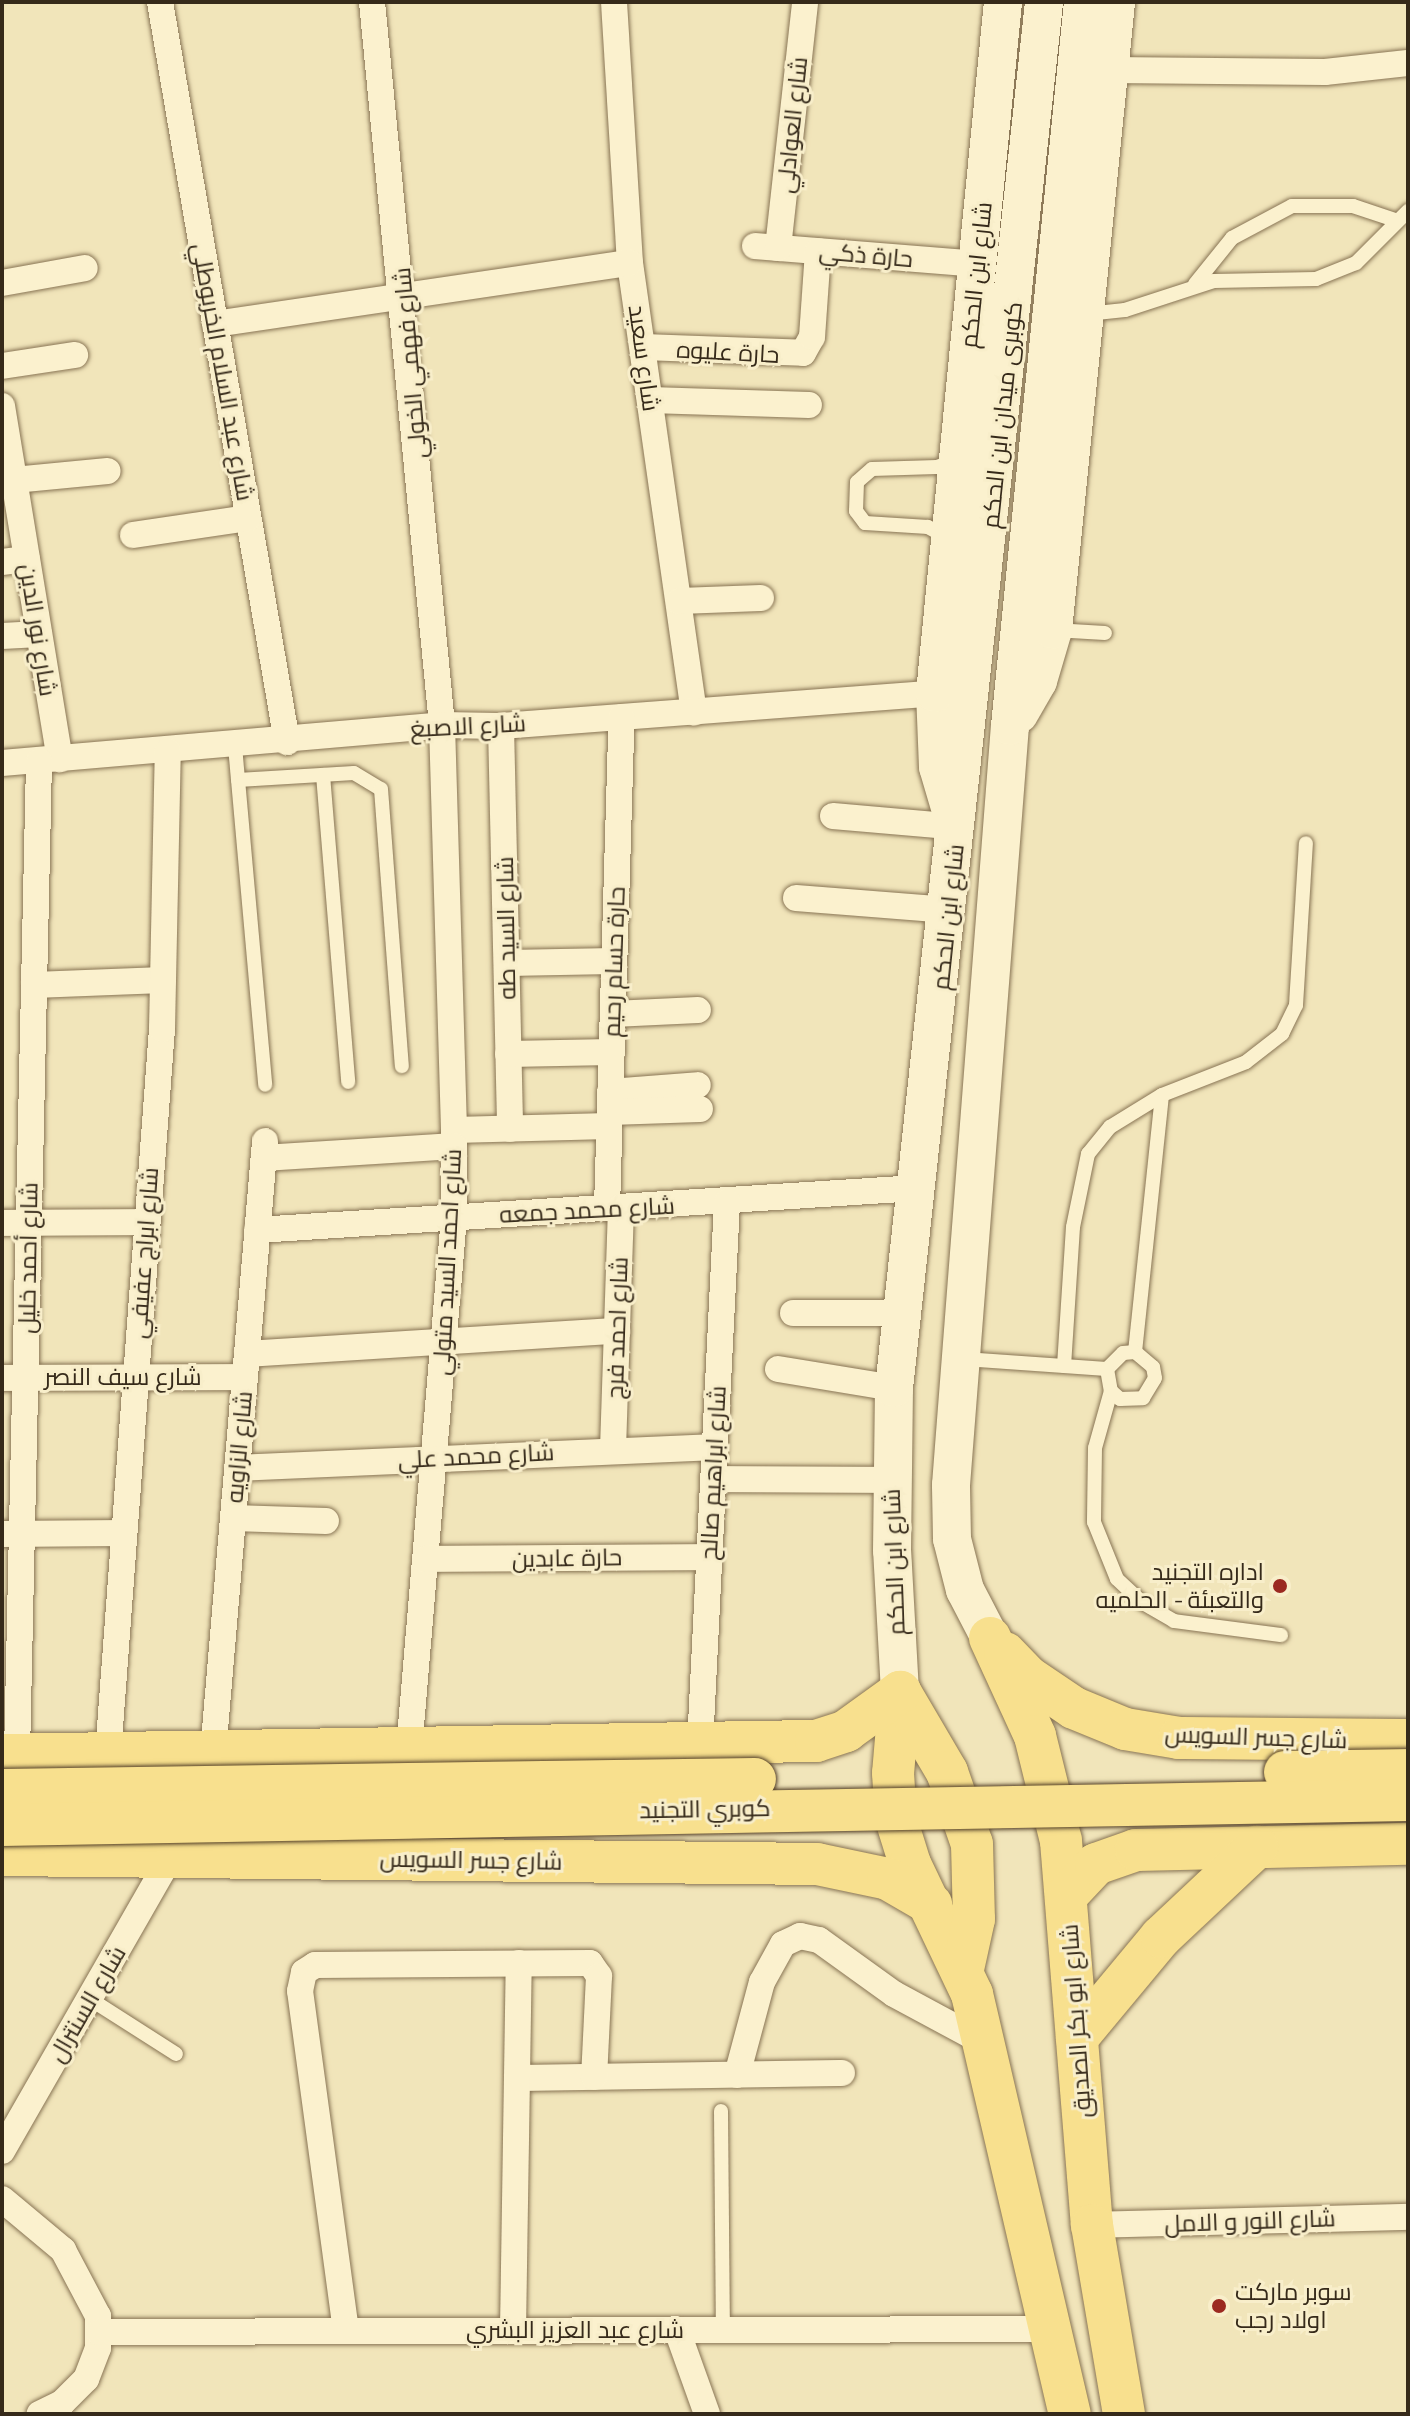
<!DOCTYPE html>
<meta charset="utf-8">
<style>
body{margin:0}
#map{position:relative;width:1410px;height:2416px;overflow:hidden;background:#f1e5ba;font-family:"PT Serif",Cairo,serif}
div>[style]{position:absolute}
.roads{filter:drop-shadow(0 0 2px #887454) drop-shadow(0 0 2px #887454)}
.service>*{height:14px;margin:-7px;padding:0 7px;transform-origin:7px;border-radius:7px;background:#fbf1ce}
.minor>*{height:26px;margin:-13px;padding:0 13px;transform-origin:13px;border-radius:13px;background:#fbf1ce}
.secondary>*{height:38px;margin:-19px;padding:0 19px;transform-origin:19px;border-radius:19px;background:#fbf1ce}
.primary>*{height:42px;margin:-21px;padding:0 21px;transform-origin:21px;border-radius:21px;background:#f8e08e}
.bridges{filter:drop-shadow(0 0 2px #554129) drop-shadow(0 0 2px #554129)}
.primary-bridge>*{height:42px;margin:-21px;padding:0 21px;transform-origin:21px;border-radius:21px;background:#f8e08e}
.dots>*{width:22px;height:22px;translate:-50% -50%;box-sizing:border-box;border:4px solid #f8eeca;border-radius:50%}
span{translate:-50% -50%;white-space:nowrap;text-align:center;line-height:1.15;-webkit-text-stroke:6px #f8eeca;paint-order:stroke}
.street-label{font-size:24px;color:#362a1a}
.poi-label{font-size:24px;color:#362a1a}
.right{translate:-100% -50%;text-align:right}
.left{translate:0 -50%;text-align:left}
.frame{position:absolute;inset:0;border:4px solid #362a1a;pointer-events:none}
</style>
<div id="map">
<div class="roads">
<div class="service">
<div style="left:1195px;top:284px;width:59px;rotate:-51.2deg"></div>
<div style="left:1232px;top:238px;width:68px;rotate:-28.1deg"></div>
<div style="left:1292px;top:206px;width:61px"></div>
<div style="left:1353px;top:206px;width:47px;rotate:18.4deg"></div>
<div style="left:1087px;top:314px;width:38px;rotate:-6deg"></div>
<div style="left:1125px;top:310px;width:94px;rotate:-18deg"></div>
<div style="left:1214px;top:281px;width:102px;rotate:-1.1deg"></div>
<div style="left:1316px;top:279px;width:43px;rotate:-21.8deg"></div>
<div style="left:1356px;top:263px;width:74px;rotate:-45deg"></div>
<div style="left:946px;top:537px;width:21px;rotate:-151deg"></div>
<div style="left:928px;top:527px;width:63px;rotate:-176.4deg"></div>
<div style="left:865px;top:523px;width:15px;rotate:-127deg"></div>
<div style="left:856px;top:511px;width:29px;rotate:-88deg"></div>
<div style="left:857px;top:482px;width:20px;rotate:-41deg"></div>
<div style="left:872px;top:469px;width:65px;rotate:-1.8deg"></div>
<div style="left:937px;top:467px;width:19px;rotate:-21deg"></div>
<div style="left:1054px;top:630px;width:51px;rotate:3.4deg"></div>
<div style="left:235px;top:746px;width:340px;rotate:84.9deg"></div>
<div style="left:323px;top:775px;width:308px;rotate:85.3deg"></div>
<div style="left:238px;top:780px;width:116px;rotate:-3.5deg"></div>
<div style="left:354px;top:773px;width:31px;rotate:31deg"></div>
<div style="left:381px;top:789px;width:278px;rotate:85.7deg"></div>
<div style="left:1135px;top:1352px;width:258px;rotate:-84deg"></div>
<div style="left:964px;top:1359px;width:143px;rotate:4deg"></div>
<div style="left:1064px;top:1366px;width:139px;rotate:-86.3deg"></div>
<div style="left:1073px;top:1227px;width:75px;rotate:-78.4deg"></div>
<div style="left:1088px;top:1154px;width:35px;rotate:-51deg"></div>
<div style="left:1110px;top:1127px;width:61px;rotate:-31.6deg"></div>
<div style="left:1162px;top:1095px;width:90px;rotate:-21.4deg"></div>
<div style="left:1246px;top:1062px;width:46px;rotate:-37.9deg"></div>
<div style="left:1282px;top:1034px;width:32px;rotate:-64deg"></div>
<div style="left:1296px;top:1005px;width:162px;rotate:-86.5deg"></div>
<div style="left:1111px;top:1391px;width:12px;rotate:42deg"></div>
<div style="left:1120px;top:1399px;width:23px;rotate:-2deg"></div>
<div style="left:1143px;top:1398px;width:23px;rotate:-59deg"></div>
<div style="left:1155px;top:1378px;width:11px;rotate:-100deg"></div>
<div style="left:1153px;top:1367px;width:23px;rotate:-140deg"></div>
<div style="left:1135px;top:1352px;width:12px;rotate:175deg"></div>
<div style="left:1123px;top:1353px;width:23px;rotate:135deg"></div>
<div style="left:1107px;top:1369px;width:22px;rotate:80deg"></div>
<div style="left:1111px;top:1391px;width:59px;rotate:105.7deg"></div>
<div style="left:1095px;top:1448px;width:74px;rotate:90.8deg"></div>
<div style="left:1094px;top:1522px;width:61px;rotate:68deg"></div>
<div style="left:1117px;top:1579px;width:35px;rotate:43deg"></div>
<div style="left:1143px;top:1603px;width:36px;rotate:30deg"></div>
<div style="left:1174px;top:1621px;width:108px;rotate:7.5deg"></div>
<div style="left:90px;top:1999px;width:102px;rotate:32.6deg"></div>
<div style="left:721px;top:2111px;width:219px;rotate:89.5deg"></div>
</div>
<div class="minor">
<div style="left:160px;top:2px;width:751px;rotate:80.26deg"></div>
<div style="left:372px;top:2px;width:726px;rotate:84.47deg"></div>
<div style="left:442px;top:725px;width:405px;rotate:88.3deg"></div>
<div style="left:454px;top:1130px;width:87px;rotate:90deg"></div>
<div style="left:454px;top:1217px;width:535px;rotate:94.83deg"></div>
<div style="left:614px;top:2px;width:261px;rotate:86.5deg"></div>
<div style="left:630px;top:263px;width:454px;rotate:81.9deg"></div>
<div style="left:1109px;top:70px;width:216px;rotate:0.5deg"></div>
<div style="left:1325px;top:72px;width:83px;rotate:-6.2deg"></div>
<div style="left:755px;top:246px;width:224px;rotate:4.6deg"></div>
<div style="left:778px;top:248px;width:247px;rotate:-83.7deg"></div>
<div style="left:2px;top:283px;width:84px;rotate:-10.2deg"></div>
<div style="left:215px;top:324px;width:419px;rotate:-8.4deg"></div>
<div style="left:643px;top:347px;width:160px;rotate:2.1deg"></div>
<div style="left:803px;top:353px;width:18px;rotate:-61deg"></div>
<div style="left:812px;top:337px;width:86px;rotate:-86deg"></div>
<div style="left:2px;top:366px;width:74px;rotate:-8.6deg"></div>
<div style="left:650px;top:400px;width:159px;rotate:1.8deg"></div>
<div style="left:2px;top:406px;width:358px;rotate:80.7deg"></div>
<div style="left:14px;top:480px;width:94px;rotate:-5.5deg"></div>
<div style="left:133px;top:535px;width:116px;rotate:-8.4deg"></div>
<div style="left:2px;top:562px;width:25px;rotate:-7deg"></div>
<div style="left:679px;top:601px;width:82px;rotate:-2.1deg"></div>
<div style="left:2px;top:636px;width:37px;rotate:-3deg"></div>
<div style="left:501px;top:726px;width:403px;rotate:88.7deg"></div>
<div style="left:2px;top:763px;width:442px;rotate:-4.9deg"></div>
<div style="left:442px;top:725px;width:59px;rotate:1deg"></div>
<div style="left:501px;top:726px;width:435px;rotate:-4.3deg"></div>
<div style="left:833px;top:816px;width:125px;rotate:5deg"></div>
<div style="left:796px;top:898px;width:153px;rotate:4.5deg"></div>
<div style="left:507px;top:963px;width:107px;rotate:-1.1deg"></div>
<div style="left:34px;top:985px;width:129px;rotate:-2.2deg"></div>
<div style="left:613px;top:1014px;width:85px;rotate:-2.7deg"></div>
<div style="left:508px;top:1054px;width:104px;rotate:-1.1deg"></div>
<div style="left:610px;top:1092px;width:88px;rotate:-4.5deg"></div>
<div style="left:610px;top:1112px;width:90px;rotate:-1.9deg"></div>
<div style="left:454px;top:1130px;width:155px;rotate:-1.5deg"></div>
<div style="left:264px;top:1158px;width:190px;rotate:-3.6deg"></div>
<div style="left:607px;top:1208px;width:491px;rotate:-88.3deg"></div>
<div style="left:2px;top:1223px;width:144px;rotate:-0.4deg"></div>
<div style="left:257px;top:1230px;width:661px;rotate:-3.64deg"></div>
<div style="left:793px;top:1313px;width:110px"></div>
<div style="left:247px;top:1354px;width:371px;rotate:-3.6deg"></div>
<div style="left:778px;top:1369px;width:118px;rotate:9.3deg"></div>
<div style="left:2px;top:1378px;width:243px;rotate:-0.2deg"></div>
<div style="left:613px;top:1449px;width:242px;rotate:-88.1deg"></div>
<div style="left:237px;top:1468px;width:478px;rotate:-2.5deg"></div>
<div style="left:713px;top:1479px;width:178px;rotate:0.3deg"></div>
<div style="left:233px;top:1518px;width:93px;rotate:1.8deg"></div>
<div style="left:2px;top:1534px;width:122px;rotate:-0.5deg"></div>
<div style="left:425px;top:1559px;width:284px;rotate:-0.4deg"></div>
<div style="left:700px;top:1745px;width:544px;rotate:-87.15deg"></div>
<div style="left:213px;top:1753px;width:614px;rotate:-85.14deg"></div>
<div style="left:17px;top:1754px;width:993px;rotate:-88.73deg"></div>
<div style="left:108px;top:1754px;width:727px;rotate:-85.74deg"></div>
<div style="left:162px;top:1029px;width:278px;rotate:-88.8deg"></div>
<div style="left:737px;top:2075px;width:96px;rotate:-75deg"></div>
<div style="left:762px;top:1982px;width:43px;rotate:-61.1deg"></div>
<div style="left:783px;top:1944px;width:19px;rotate:-25deg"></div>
<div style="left:800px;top:1936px;width:19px;rotate:12deg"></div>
<div style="left:819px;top:1940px;width:92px;rotate:35.8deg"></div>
<div style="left:894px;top:1994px;width:103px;rotate:28.3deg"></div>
<div style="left:517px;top:2078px;width:325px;rotate:-0.9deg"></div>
<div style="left:2px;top:2151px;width:340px;rotate:-60.2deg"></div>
<div style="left:2px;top:2199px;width:80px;rotate:39.9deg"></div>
<div style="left:63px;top:2250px;width:75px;rotate:62.1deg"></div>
<div style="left:98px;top:2316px;width:32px;rotate:90deg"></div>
<div style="left:98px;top:2348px;width:33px;rotate:111deg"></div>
<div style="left:86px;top:2379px;width:34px;rotate:135deg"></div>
<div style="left:62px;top:2403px;width:25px;rotate:154deg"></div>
<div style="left:1092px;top:2225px;width:316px;rotate:-1.5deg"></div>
<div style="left:513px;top:2330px;width:367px;rotate:-89.1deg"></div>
<div style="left:677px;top:2330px;width:89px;rotate:70.3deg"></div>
<div style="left:346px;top:2331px;width:343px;rotate:-97.7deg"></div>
<div style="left:300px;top:1991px;width:19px;rotate:-78deg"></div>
<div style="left:304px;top:1972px;width:13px;rotate:-32deg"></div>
<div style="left:315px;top:1965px;width:275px;rotate:-0.4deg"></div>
<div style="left:590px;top:1963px;width:16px;rotate:55deg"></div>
<div style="left:599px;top:1976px;width:101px;rotate:92.8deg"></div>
<div style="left:99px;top:2332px;width:952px;rotate:-0.18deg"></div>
</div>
<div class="secondary">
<div style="left:1019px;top:714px;width:38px;rotate:-60deg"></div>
<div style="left:1038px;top:681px;width:53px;rotate:-73.6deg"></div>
<div style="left:1053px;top:630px;width:631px;rotate:-84.27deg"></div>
<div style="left:953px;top:818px;width:53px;rotate:-106.4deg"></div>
<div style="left:938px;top:767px;width:74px;rotate:-92.3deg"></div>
<div style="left:935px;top:693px;width:694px;rotate:-84.38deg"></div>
<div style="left:990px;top:1638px;width:54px;rotate:-117.5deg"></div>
<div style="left:965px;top:1590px;width:53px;rotate:-104.3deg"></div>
<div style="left:952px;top:1539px;width:54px;rotate:-91.1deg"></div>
<div style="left:951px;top:1485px;width:761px;rotate:-85.56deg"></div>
<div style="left:1010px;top:726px;width:728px;rotate:-84.24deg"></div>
<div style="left:900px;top:1692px;width:141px;rotate:-93.2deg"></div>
<div style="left:892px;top:1551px;width:163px;rotate:-89.3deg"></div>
<div style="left:894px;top:1388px;width:1394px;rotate:-83.82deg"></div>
</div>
<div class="primary">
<div style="left:990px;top:1638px;width:108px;rotate:65.3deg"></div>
<div style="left:1035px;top:1736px;width:108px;rotate:76.1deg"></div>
<div style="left:1061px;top:1841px;width:385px;rotate:85.4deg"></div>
<div style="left:1092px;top:2225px;width:192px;rotate:80.4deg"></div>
<div style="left:1005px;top:1653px;width:33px;rotate:46deg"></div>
<div style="left:1028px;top:1677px;width:55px;rotate:34deg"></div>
<div style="left:1074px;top:1708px;width:55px;rotate:22.4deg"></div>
<div style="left:1125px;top:1729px;width:55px;rotate:9.5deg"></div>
<div style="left:1179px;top:1738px;width:229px;rotate:0.5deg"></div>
<div style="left:900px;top:1692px;width:81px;rotate:94.9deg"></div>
<div style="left:893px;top:1773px;width:46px;rotate:86.3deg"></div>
<div style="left:896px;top:1819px;width:47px;rotate:72.7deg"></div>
<div style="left:910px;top:1864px;width:144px;rotate:64.5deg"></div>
<div style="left:972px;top:1994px;width:431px;rotate:76.9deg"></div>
<div style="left:900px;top:1692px;width:93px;rotate:59.6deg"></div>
<div style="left:947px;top:1772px;width:76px;rotate:70.9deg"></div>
<div style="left:972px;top:1844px;width:75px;rotate:88.5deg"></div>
<div style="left:974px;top:1919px;width:51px;rotate:102.4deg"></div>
<div style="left:2px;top:1755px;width:814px;rotate:-0.99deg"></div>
<div style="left:816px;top:1741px;width:32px;rotate:-18deg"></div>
<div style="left:846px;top:1731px;width:67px;rotate:-35.8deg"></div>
<div style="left:2px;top:1855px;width:815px;rotate:0.63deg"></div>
<div style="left:817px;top:1864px;width:73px;rotate:11.9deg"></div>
<div style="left:888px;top:1879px;width:50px;rotate:30.2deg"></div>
<div style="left:1067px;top:1895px;width:42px;rotate:-46.9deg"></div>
<div style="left:1096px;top:1864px;width:42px;rotate:-19.3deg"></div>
<div style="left:1136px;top:1850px;width:272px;rotate:-1.3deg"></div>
<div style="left:1077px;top:2038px;width:131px;rotate:-50.3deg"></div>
<div style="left:1161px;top:1937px;width:132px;rotate:-43.2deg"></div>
</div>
</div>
<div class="bridges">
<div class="primary-bridge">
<div style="left:1285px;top:1772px;width:123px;rotate:-0.9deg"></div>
<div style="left:2px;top:1790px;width:753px;rotate:-0.84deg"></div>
<div style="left:2px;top:1825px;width:1406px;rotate:-1.02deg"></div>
</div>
</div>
<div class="dots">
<div style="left:1280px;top:1586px;background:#9b2920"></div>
<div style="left:1219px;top:2306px;background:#9b2920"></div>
</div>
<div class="street-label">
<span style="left:792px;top:125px;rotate:-84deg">شارع العوادلي</span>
<span style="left:866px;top:255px;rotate:5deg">حارة ذكي</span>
<span style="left:976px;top:275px;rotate:-84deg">شارع ابن الحكم</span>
<span style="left:728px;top:352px;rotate:3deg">حارة عليوه</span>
<span style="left:644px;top:358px;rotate:82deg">شارع سعيد</span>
<span style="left:410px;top:363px;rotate:-95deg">شارع فهمي الخولي</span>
<span style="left:223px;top:372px;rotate:80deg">شارع عبد السلام الخربوطلي</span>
<span style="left:1002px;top:415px;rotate:-84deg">كوبرى ميدان ابن الحكم</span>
<span style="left:38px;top:630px;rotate:81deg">شارع نور الدين</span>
<span style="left:468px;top:726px;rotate:-3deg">شارع الاصبغ</span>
<span style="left:948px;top:917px;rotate:-84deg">شارع ابن الحكم</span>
<span style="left:506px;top:928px;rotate:-91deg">شارع السيد طه</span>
<span style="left:614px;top:962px;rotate:-88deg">حارة حسام رحيم</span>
<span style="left:587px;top:1210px;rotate:-3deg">شارع محمد جمعه</span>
<span style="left:144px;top:1253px;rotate:-86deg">شارع ابراج عفيفي</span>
<span style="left:28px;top:1258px;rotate:-89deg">شارع أحمد خليل</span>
<span style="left:447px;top:1262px;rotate:-87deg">شارع احمد السيد متولي</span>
<span style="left:617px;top:1328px;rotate:-88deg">شارع احمد فرج</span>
<span style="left:123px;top:1377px">شارع سيف النصر</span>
<span style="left:239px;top:1447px;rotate:-85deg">شارع الزاويه</span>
<span style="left:476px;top:1456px;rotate:-3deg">شارع محمد علي</span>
<span style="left:713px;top:1473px;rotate:-87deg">شارع ابراهيم صالح</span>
<span style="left:567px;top:1558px;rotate:-1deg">حارة عابدين</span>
<span style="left:894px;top:1562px;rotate:-92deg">شارع ابن الحكم</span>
<span style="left:1256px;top:1737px;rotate:2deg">شارع جسر السويس</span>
<span style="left:705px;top:1809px;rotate:-1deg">كوبري التجنيد</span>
<span style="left:471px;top:1860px;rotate:1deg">شارع جسر السويس</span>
<span style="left:87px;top:2004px;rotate:-60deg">شارع السنترال</span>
<span style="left:1076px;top:2021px;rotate:-94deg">شارع ابو بكر الصديق</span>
<span style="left:1250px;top:2221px;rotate:-2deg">شارع النور و الامل</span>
<span style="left:575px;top:2330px">شارع عبد العزيز البشري</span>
</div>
<div class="poi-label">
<span class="right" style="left:1264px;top:1586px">اداره التجنيد<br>والتعبئة - الحلميه</span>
<span class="left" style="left:1235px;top:2306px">سوبر ماركت<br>اولاد رجب</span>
</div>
<div class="frame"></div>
</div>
